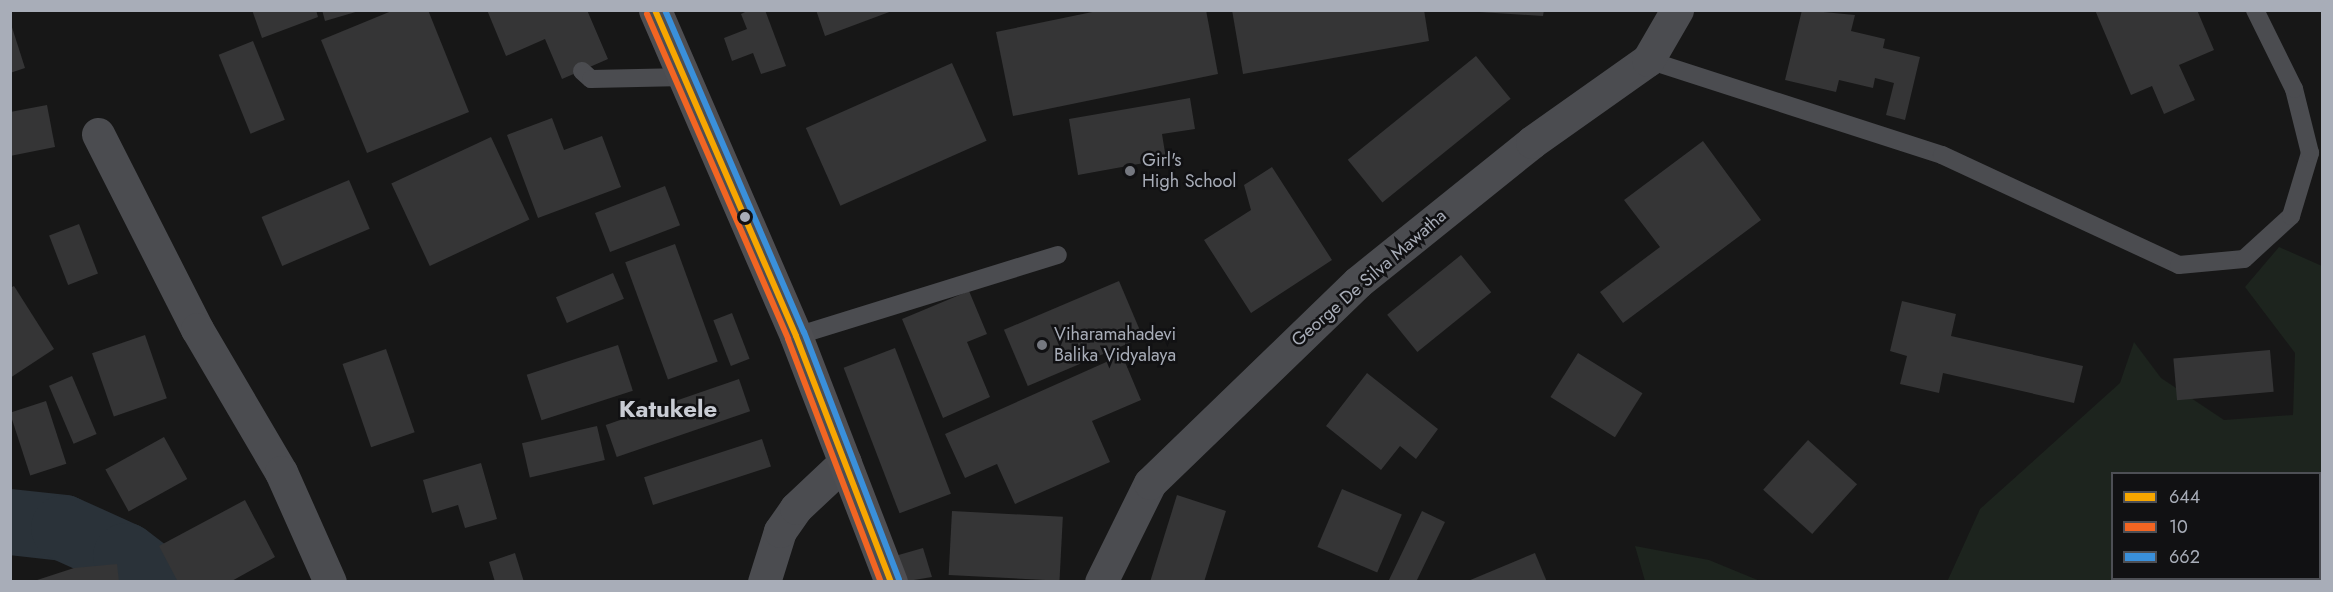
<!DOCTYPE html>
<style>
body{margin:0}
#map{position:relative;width:2333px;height:592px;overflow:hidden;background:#171717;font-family:Jost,sans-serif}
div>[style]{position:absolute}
.green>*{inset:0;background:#1d241e}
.river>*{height:66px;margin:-33px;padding:0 33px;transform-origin:33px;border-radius:33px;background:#2a3239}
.building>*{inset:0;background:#353536;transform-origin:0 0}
.service>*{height:18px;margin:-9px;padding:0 9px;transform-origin:9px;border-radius:9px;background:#4b4c50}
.minor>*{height:33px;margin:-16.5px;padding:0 16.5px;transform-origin:16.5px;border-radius:16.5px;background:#4b4c50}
.tertiary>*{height:33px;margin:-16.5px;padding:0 16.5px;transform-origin:16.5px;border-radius:16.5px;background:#4b4c50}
.trunk>*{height:33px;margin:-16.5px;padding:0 16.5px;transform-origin:16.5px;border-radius:16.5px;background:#4e4e52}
.bus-1>*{height:6px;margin:-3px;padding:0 3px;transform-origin:3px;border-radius:3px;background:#f7a600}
.bus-2>*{height:6px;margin:-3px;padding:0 3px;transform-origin:3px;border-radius:3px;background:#f26522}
.bus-3>*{height:6px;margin:-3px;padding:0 3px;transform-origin:3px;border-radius:3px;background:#3a90db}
.dots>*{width:16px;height:16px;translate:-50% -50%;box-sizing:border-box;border:3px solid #111113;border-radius:50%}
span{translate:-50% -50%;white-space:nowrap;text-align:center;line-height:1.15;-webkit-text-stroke:5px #111113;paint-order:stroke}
.poi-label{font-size:18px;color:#a8adb8}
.left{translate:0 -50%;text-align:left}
.street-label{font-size:18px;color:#a8adb8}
.district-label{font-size:24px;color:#c9ccd4;font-weight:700}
.frame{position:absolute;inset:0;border:12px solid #a8adb8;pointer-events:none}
.legend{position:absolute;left:2111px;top:472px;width:210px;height:108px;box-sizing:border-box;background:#111113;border:2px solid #4d4f55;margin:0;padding:8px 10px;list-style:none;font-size:18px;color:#a8adb8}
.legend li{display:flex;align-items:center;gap:12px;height:30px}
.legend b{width:30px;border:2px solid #4d4f55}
</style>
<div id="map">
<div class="green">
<div style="clip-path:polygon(evenodd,2279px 247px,2322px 266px,2322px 581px,1947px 582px,1980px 509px,2120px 383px,2134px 342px,2161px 378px,2224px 420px,2293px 415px,2295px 353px,2245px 287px,2279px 247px,2112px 474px,2320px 474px,2320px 578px,2112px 578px,2112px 474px)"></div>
<div style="clip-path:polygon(1635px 546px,1709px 560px,1760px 581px,1645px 581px)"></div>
</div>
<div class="river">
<div style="left:10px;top:522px;width:54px;rotate:6.3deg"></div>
<div style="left:64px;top:528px;width:68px;rotate:24.3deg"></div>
<div style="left:126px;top:556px;width:43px;rotate:37.4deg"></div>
</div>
<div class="building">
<div style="clip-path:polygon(252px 10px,316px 10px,318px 17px,262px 38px)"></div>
<div style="clip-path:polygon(322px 10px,359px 10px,359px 11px,325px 21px)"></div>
<div style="clip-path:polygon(394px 10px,428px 10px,469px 112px,367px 153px,321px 40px)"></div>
<div style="clip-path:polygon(487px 10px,587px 10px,608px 59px,562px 79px,545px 39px,506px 56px)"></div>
<div style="clip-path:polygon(749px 10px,765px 10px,786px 66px,761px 74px,753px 53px,732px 61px,724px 38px,747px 29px,741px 14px)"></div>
<div style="clip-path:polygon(816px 10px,892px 10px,892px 11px,825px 36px)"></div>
<div style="clip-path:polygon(1102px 10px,1206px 10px,1218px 74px,1013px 116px,996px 32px)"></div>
<div style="clip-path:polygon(1232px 10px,1424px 10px,1429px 41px,1243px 74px)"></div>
<div style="clip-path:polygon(1449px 10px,1544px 10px,1543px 16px)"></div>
<div style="clip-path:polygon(1802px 10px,1855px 15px,1851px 31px,1885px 39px,1883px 48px,1920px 57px,1905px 120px,1886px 115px,1894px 83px,1875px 78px,1873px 88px,1839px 80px,1836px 92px,1785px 80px)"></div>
<div style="clip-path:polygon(2095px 10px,2197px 10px,2214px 50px,2179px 65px,2195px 100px,2164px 114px,2152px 86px,2131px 95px)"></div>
<div style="clip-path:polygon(10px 21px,25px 68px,10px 73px)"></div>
<div style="left:253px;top:41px;width:85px;height:37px;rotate:68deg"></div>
<div style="left:1476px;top:56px;width:55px;height:165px;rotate:51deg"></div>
<div style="left:952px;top:63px;width:85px;height:160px;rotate:66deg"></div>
<div style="clip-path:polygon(1190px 98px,1195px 129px,1162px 134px,1166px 159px,1078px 175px,1069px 119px)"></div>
<div style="clip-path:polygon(47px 105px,55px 147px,10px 156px,10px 112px)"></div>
<div style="clip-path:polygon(552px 118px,564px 150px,602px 136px,621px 187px,538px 218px,507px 135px)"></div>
<div style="left:491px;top:137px;width:91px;height:110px;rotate:65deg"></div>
<div style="clip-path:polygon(1703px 141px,1761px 220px,1623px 323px,1600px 292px,1660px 247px,1624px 200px)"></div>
<div style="clip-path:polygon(1272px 167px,1332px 260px,1251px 313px,1204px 240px,1251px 210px,1244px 185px)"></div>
<div style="left:349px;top:180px;width:53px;height:95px;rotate:67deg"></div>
<div style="left:665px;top:186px;width:42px;height:75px;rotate:69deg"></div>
<div style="left:79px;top:224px;width:53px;height:32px;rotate:69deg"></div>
<div style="left:675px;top:244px;width:125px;height:53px;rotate:70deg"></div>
<div style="left:1461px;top:255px;width:48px;height:95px;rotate:51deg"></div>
<div style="left:613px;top:273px;width:28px;height:62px;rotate:67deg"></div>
<div style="left:1119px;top:281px;width:61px;height:125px;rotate:67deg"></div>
<div style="clip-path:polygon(14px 286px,54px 349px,10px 378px,10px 288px)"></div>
<div style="clip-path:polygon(969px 291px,987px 334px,967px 342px,990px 397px,943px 418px,902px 319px)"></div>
<div style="clip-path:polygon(1902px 301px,1956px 314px,1951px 336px,2083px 366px,2074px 403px,1943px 373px,1939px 393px,1900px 384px,1907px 356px,1890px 351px)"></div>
<div style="left:732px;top:313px;width:49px;height:20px;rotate:69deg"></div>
<div style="left:145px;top:335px;width:67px;height:56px;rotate:71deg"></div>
<div style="left:618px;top:345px;width:48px;height:96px;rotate:72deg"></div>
<div style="left:895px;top:348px;width:156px;height:55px;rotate:69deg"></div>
<div style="left:386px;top:349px;width:88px;height:46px;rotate:71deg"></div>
<div style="left:2270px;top:350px;width:42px;height:97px;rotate:85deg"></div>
<div style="left:1578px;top:353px;width:76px;height:52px;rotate:32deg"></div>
<div style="clip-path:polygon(1122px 355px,1141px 400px,1092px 421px,1110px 462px,1015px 504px,997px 464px,965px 478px,945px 434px)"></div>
<div style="clip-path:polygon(1367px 373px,1438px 429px,1416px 459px,1400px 446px,1381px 470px,1326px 426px)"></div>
<div style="left:72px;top:376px;width:63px;height:25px;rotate:67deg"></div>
<div style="left:739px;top:379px;width:34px;height:141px;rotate:71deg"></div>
<div style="left:46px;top:401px;width:66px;height:38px;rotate:72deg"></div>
<div style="left:597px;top:426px;width:35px;height:77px;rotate:77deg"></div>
<div style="left:164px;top:437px;width:48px;height:67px;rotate:61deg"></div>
<div style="left:762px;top:439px;width:29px;height:124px;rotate:72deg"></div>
<div style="left:1808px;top:440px;width:66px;height:67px;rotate:42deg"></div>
<div style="clip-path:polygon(481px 463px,497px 519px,465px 528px,458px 505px,432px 513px,423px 480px)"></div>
<div style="left:1342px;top:489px;width:65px;height:63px;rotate:23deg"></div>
<div style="clip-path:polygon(1177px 495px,1226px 511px,1204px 582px,1150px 582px)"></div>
<div style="clip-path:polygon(245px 500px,275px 557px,230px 582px,178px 582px,159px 546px)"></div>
<div style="left:952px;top:511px;width:111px;height:64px;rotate:3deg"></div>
<div style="clip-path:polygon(1422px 511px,1445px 522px,1416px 582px,1388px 582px)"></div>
<div style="clip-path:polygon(923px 548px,932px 577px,902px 582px,895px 556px)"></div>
<div style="clip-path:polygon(515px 553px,524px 582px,495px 582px,489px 562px)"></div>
<div style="clip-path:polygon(1535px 553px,1547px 582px,1468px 582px,1468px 581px)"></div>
<div style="clip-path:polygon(117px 564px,119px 582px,31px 582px,74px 568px)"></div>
</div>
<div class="service">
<div style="left:1648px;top:60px;width:309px;rotate:17.9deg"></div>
<div style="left:1942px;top:155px;width:261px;rotate:24.9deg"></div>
<div style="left:2179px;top:265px;width:65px;rotate:-5.3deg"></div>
<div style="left:2244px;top:259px;width:64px;rotate:-42.5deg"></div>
<div style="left:2291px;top:216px;width:66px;rotate:-73.2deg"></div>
<div style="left:2310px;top:153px;width:66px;rotate:-104deg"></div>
<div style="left:2294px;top:89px;width:88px;rotate:-116.3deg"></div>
<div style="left:582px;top:71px;width:12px;rotate:42deg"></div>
<div style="left:591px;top:79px;width:94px;rotate:-1.2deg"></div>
<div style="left:796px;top:336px;width:274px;rotate:-17.2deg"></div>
</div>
<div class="minor">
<div style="left:98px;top:134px;width:219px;rotate:63.1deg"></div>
<div style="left:197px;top:329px;width:166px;rotate:59.6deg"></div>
<div style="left:281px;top:472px;width:120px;rotate:66deg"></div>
<div style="left:764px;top:582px;width:53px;rotate:-72.6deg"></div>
<div style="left:780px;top:531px;width:28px;rotate:-55deg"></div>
<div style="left:796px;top:508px;width:67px;rotate:-43.2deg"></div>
</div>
<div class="tertiary">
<div style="left:1101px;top:582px;width:110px;rotate:-63.7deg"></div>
<div style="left:1150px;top:483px;width:289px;rotate:-44deg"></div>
<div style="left:1358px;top:282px;width:223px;rotate:-38.8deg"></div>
<div style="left:1532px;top:142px;width:142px;rotate:-35.3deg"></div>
<div style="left:1648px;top:60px;width:58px;rotate:-59.9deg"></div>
</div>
<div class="trunk">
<div style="left:655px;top:10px;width:355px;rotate:66.6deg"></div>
<div style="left:796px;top:336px;width:264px;rotate:68.9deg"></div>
</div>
<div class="bus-1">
<div style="left:655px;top:10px;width:355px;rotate:66.6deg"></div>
<div style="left:796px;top:336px;width:264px;rotate:68.9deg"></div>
</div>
<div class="bus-2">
<div style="left:647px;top:14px;width:354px;rotate:66.5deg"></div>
<div style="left:788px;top:339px;width:260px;rotate:69.1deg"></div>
</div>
<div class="bus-3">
<div style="left:665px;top:10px;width:351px;rotate:66.7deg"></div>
<div style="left:804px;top:332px;width:265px;rotate:69deg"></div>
</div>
<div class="dots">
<div style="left:1130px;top:171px;background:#757880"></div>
<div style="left:745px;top:217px;background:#a8adb8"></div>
<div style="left:1042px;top:345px;background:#757880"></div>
</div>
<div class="poi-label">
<span class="left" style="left:1142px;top:171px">Girl's<br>High School</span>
<span class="left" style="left:1054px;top:345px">Viharamahadevi<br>Balika Vidyalaya</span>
</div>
<div class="street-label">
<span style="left:1369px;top:278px;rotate:-41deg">George De Silva Mawatha</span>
</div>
<div class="district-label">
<span style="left:668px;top:409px">Katukele</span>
</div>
<div class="frame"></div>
<ul class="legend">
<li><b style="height:8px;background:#f7a600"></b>644</li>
<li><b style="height:8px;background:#f26522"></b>10</li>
<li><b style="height:8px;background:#3a90db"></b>662</li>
</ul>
</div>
